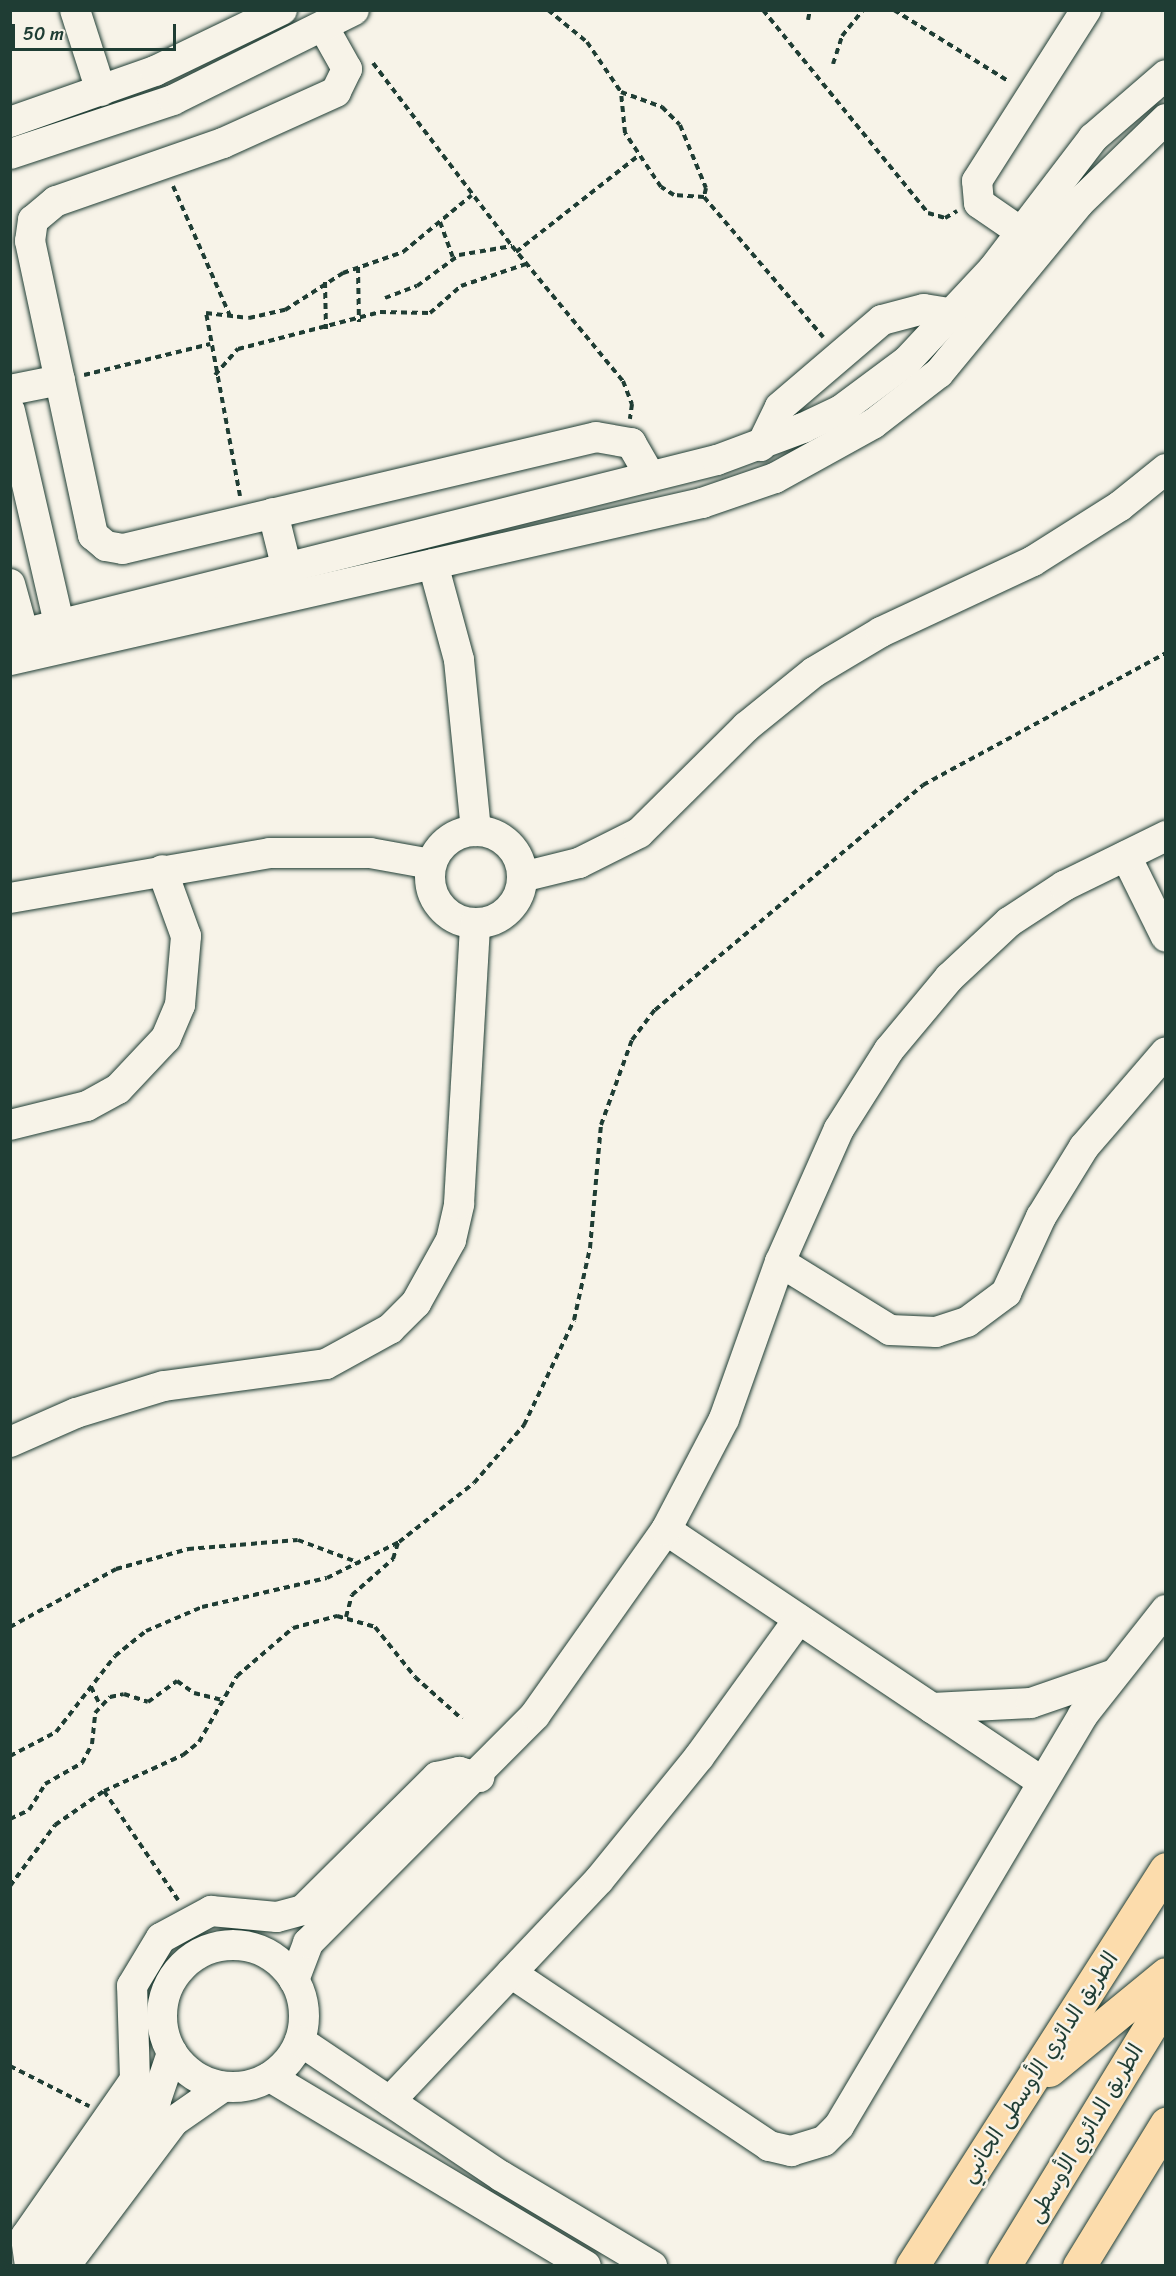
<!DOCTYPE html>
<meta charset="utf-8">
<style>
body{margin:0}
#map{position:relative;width:1176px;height:2276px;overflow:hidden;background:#f7f3e8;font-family:Sriracha,"Playpen Sans Arabic",sans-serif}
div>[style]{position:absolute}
.path>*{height:4px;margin-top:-2px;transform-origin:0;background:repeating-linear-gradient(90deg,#1f3d34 0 6px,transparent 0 10.5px)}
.roads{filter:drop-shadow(0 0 2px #1f3d34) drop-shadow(0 0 2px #1f3d34)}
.minor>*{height:30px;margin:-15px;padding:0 15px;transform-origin:15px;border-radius:15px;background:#f7f3e8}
.minor>.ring{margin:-15px;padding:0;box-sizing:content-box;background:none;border:30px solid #f7f3e8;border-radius:50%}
.highway>*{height:33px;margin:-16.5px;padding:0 16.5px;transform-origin:16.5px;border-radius:16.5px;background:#fcdcac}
span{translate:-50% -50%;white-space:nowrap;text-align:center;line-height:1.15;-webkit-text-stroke:5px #f7f3e8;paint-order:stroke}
.street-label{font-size:22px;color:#1f3d34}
.frame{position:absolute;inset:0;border:12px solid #1f3d34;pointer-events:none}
.scale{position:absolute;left:12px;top:24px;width:164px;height:27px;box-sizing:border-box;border:3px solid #1f3d34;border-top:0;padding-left:8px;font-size:18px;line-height:21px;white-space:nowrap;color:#1f3d34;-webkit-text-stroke:4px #f7f3e8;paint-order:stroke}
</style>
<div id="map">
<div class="path">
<div style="left:548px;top:10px;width:50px;rotate:39.4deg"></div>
<div style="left:587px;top:42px;width:60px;rotate:55.8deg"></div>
<div style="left:763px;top:10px;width:262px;rotate:50.9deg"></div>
<div style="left:928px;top:213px;width:18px;rotate:16deg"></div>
<div style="left:945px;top:218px;width:14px;rotate:-30deg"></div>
<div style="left:894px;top:10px;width:134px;rotate:31.9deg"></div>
<div style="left:808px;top:20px;width:10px;rotate:-79deg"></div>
<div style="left:373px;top:63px;width:230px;rotate:52.8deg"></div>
<div style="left:512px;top:246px;width:175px;rotate:50.6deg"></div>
<div style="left:623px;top:381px;width:25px;rotate:69deg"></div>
<div style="left:632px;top:404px;width:15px;rotate:98deg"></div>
<div style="left:833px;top:64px;width:29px;rotate:-72deg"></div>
<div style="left:842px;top:36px;width:33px;rotate:-51deg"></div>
<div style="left:621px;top:92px;width:44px;rotate:20.1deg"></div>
<div style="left:662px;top:107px;width:25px;rotate:45deg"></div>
<div style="left:680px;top:125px;width:68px;rotate:67.6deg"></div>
<div style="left:706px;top:188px;width:9px;rotate:103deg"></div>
<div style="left:704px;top:197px;width:30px;rotate:-176deg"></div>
<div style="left:674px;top:195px;width:15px;rotate:-148deg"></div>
<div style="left:661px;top:187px;width:65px;rotate:-123.7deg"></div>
<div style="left:625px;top:133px;width:41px;rotate:-95.6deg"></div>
<div style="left:173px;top:186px;width:142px;rotate:66.3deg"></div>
<div style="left:704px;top:197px;width:184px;rotate:49.6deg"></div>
<div style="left:440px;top:222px;width:37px;rotate:70deg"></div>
<div style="left:516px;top:252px;width:155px;rotate:-38.2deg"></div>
<div style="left:358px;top:267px;width:55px;rotate:89deg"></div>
<div style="left:325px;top:282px;width:47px;rotate:88.8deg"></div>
<div style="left:385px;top:298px;width:34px;rotate:-21deg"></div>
<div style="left:417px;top:286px;width:52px;rotate:-36.4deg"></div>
<div style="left:459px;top:255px;width:54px;rotate:-9.6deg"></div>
<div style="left:84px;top:375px;width:130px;rotate:-13.8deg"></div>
<div style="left:215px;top:375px;width:35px;rotate:-49deg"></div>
<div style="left:238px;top:349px;width:147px;rotate:-14.6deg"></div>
<div style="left:380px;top:312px;width:50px;rotate:1.1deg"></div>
<div style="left:430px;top:313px;width:41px;rotate:-41.1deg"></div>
<div style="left:461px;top:286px;width:69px;rotate:-18.7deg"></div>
<div style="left:240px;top:496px;width:186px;rotate:-100.5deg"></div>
<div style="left:206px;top:313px;width:43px;rotate:6.6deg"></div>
<div style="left:249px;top:318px;width:37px;rotate:-13deg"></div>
<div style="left:285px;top:310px;width:69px;rotate:-32.5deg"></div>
<div style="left:343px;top:273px;width:64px;rotate:-19.3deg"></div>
<div style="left:403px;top:252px;width:89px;rotate:-39.6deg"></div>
<div style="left:346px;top:1617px;width:23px;rotate:-75deg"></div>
<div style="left:352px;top:1595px;width:55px;rotate:-41.3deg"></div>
<div style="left:393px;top:1559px;width:17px;rotate:-73deg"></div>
<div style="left:10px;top:1627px;width:121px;rotate:-28.7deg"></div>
<div style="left:116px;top:1569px;width:75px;rotate:-15.5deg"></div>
<div style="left:188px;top:1549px;width:110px;rotate:-4.7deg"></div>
<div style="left:298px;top:1540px;width:66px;rotate:20.4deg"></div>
<div style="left:91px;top:1687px;width:20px;rotate:63deg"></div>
<div style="left:10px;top:1756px;width:52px;rotate:-27.6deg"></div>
<div style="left:56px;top:1732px;width:96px;rotate:-52.2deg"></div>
<div style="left:115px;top:1656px;width:40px;rotate:-39deg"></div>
<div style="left:146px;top:1631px;width:61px;rotate:-23.2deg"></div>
<div style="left:202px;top:1607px;width:128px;rotate:-13.1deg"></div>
<div style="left:327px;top:1578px;width:80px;rotate:-26.6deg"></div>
<div style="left:399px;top:1542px;width:95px;rotate:-38.2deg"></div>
<div style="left:474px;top:1483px;width:77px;rotate:-49.2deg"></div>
<div style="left:524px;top:1425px;width:116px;rotate:-64.5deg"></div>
<div style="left:574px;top:1320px;width:74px;rotate:-77.5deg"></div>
<div style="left:590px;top:1248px;width:123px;rotate:-84.9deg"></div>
<div style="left:601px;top:1125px;width:90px;rotate:-70deg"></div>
<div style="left:632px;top:1040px;width:38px;rotate:-53deg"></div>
<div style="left:655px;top:1010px;width:350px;rotate:-40deg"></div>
<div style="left:923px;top:785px;width:277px;rotate:-28.5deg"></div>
<div style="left:104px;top:1791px;width:132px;rotate:55.8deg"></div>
<div style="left:10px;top:1819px;width:21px;rotate:-25deg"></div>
<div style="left:29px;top:1810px;width:31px;rotate:-58deg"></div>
<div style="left:45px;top:1784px;width:43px;rotate:-29.6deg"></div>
<div style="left:82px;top:1763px;width:21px;rotate:-62deg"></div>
<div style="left:92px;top:1744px;width:31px;rotate:-84deg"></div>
<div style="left:95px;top:1713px;width:22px;rotate:-47deg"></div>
<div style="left:110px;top:1697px;width:14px;rotate:-12deg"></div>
<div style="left:124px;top:1694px;width:25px;rotate:18deg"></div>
<div style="left:148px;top:1702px;width:36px;rotate:-36deg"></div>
<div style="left:177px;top:1681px;width:21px;rotate:35deg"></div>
<div style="left:194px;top:1693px;width:29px;rotate:14deg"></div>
<div style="left:10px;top:1886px;width:76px;rotate:-53.6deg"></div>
<div style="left:55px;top:1825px;width:60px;rotate:-34.8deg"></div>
<div style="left:104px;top:1791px;width:87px;rotate:-24.5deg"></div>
<div style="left:183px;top:1755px;width:21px;rotate:-39deg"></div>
<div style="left:199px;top:1742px;width:76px;rotate:-60.1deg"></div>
<div style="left:237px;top:1676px;width:74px;rotate:-40.6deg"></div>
<div style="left:293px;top:1628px;width:46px;rotate:-15.3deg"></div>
<div style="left:337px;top:1616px;width:40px;rotate:16deg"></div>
<div style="left:375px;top:1627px;width:64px;rotate:51.3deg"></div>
<div style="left:415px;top:1677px;width:63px;rotate:41.8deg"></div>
<div style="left:10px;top:2066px;width:89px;rotate:26.9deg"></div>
</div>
<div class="roads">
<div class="minor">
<div style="left:75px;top:10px;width:85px;rotate:72.2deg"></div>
<div style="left:324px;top:28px;width:47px;rotate:60.7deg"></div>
<div style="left:347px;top:69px;width:25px;rotate:116deg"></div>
<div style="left:336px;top:92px;width:124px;rotate:155.7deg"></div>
<div style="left:223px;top:143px;width:177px;rotate:160.8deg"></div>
<div style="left:56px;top:201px;width:30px;rotate:140deg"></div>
<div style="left:33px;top:220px;width:21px;rotate:98deg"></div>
<div style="left:30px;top:241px;width:301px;rotate:77.9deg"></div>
<div style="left:93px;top:535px;width:17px;rotate:40deg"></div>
<div style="left:106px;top:546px;width:17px;rotate:10deg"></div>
<div style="left:123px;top:549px;width:486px;rotate:-13.3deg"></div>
<div style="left:596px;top:437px;width:36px;rotate:10deg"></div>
<div style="left:631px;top:443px;width:39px;rotate:60deg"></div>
<div style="left:10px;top:122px;width:154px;rotate:-19.4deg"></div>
<div style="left:155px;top:71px;width:141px;rotate:-25.7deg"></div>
<div style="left:10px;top:154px;width:172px;rotate:-18.3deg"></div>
<div style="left:173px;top:100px;width:202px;rotate:-26.4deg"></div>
<div style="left:1021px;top:232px;width:51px;rotate:-145.4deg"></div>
<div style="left:979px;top:203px;width:22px;rotate:-95deg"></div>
<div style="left:977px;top:181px;width:203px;rotate:-57.5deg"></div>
<div style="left:10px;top:390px;width:51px;rotate:-11.3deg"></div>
<div style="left:10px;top:411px;width:240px;rotate:77deg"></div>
<div style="left:761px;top:446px;width:43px;rotate:-64deg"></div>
<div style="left:780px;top:407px;width:134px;rotate:-40.5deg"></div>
<div style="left:882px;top:320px;width:43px;rotate:-14.7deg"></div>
<div style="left:924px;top:309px;width:30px;rotate:9deg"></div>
<div style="left:273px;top:513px;width:54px;rotate:76deg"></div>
<div style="left:433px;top:564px;width:99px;rotate:74.8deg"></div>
<div style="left:459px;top:660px;width:172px;rotate:84.3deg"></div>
<div style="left:10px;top:584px;width:72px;rotate:74.6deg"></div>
<div style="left:10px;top:637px;width:729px;rotate:-14.06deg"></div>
<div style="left:717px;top:460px;width:92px;rotate:-20.4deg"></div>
<div style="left:803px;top:428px;width:42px;rotate:-25.3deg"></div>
<div style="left:841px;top:410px;width:82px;rotate:-36.6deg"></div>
<div style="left:907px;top:361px;width:126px;rotate:-46.9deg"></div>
<div style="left:993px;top:269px;width:165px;rotate:-52.6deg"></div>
<div style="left:1093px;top:138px;width:96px;rotate:-40.8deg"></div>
<div style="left:10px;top:660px;width:710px;rotate:-12.78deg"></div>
<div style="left:702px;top:503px;width:77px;rotate:-18.9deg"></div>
<div style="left:775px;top:478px;width:112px;rotate:-28.9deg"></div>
<div style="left:873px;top:424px;width:83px;rotate:-37.7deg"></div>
<div style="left:939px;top:373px;width:220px;rotate:-50.5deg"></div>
<div style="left:1079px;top:203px;width:121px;rotate:-44deg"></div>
<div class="ring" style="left:430px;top:831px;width:62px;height:62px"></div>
<div style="left:1126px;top:856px;width:90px;rotate:63.7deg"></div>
<div style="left:522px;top:877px;width:59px;rotate:-13.8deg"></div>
<div style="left:579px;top:863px;width:67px;rotate:-26.6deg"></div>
<div style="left:639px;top:833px;width:151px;rotate:-44.7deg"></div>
<div style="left:746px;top:727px;width:87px;rotate:-39deg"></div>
<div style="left:814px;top:672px;width:78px;rotate:-30.8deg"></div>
<div style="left:881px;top:632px;width:168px;rotate:-25deg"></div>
<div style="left:1033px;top:561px;width:103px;rotate:-32.3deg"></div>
<div style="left:1120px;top:506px;width:59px;rotate:-38.8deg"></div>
<div style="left:10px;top:898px;width:264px;rotate:-9.8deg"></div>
<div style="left:270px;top:853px;width:100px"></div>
<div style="left:370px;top:853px;width:62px;rotate:10.2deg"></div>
<div style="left:10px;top:1125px;width:79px;rotate:-13.9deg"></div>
<div style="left:87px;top:1106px;width:35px;rotate:-29deg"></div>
<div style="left:118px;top:1089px;width:70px;rotate:-46.7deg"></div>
<div style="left:166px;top:1038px;width:36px;rotate:-67deg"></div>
<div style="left:180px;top:1005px;width:69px;rotate:-85deg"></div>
<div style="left:186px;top:936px;width:70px;rotate:-110deg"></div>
<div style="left:780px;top:1262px;width:129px;rotate:31.7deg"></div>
<div style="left:890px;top:1330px;width:46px;rotate:2.5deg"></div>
<div style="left:936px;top:1332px;width:33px;rotate:-18deg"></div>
<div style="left:967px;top:1322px;width:49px;rotate:-36.6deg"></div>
<div style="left:1006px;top:1293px;width:84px;rotate:-65.3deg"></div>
<div style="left:1041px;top:1217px;width:82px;rotate:-58.4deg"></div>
<div style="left:1084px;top:1147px;width:125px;rotate:-49.2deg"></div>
<div style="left:10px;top:1442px;width:72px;rotate:-23.7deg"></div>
<div style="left:76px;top:1413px;width:92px;rotate:-17.1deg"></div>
<div style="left:164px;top:1386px;width:163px;rotate:-7.7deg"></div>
<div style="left:326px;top:1364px;width:73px;rotate:-28.7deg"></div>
<div style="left:390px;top:1329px;width:37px;rotate:-45deg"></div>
<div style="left:416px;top:1303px;width:72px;rotate:-60.9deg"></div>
<div style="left:451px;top:1240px;width:37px;rotate:-77deg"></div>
<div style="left:459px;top:1204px;width:281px;rotate:-86.7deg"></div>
<div style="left:666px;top:1530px;width:453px;rotate:33.8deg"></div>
<div style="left:932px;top:1708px;width:99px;rotate:-2.9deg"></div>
<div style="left:1031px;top:1703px;width:86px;rotate:-19.1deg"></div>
<div class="ring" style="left:162px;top:1945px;width:112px;height:112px"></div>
<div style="left:511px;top:1973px;width:311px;rotate:33.8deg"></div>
<div style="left:769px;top:2146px;width:23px;rotate:13deg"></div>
<div style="left:791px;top:2151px;width:34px;rotate:-17deg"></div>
<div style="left:824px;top:2141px;width:21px;rotate:-45deg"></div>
<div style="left:839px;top:2126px;width:478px;rotate:-59.3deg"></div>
<div style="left:1083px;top:1715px;width:134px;rotate:-51.7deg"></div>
<div style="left:294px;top:1980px;width:40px;rotate:-69deg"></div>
<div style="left:308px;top:1943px;width:322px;rotate:-45.1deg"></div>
<div style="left:535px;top:1715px;width:227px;rotate:-54.7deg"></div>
<div style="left:666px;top:1530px;width:125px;rotate:-62.4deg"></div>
<div style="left:724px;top:1419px;width:167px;rotate:-70.4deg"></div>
<div style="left:780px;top:1262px;width:145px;rotate:-66.1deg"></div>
<div style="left:839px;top:1129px;width:93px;rotate:-57.7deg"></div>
<div style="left:889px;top:1050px;width:94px;rotate:-50.2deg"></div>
<div style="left:949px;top:978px;width:82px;rotate:-43deg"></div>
<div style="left:1009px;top:922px;width:66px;rotate:-33.2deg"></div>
<div style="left:1064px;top:886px;width:114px;rotate:-26.1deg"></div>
<div style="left:300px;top:2041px;width:242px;rotate:33.9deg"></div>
<div style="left:501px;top:2176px;width:176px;rotate:30.8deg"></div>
<div style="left:270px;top:2077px;width:368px;rotate:30.9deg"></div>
<div style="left:390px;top:2101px;width:304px;rotate:-46.6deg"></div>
<div style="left:599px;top:1880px;width:159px;rotate:-50.9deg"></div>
<div style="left:699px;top:1757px;width:170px;rotate:-54.1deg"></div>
<div style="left:30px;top:2266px;width:30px;rotate:-98deg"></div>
<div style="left:26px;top:2236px;width:190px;rotate:-55.1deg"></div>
<div style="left:135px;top:2080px;width:94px;rotate:-91.8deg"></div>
<div style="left:132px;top:1986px;width:56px;rotate:-58.9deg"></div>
<div style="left:161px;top:1938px;width:57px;rotate:-28.4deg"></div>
<div style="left:211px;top:1911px;width:66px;rotate:5.2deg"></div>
<div style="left:277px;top:1917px;width:27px;rotate:-15deg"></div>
<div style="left:303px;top:1910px;width:189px;rotate:-44.8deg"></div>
<div style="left:437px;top:1777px;width:23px;rotate:-13deg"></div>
<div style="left:459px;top:1772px;width:21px;rotate:14deg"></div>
<div style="left:32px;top:2266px;width:207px;rotate:-53.2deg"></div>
<div style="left:156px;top:2100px;width:50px;rotate:-71.2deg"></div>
<div style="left:65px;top:2266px;width:181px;rotate:-53.1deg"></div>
<div style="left:174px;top:2121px;width:60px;rotate:-34.8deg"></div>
</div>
<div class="highway">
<div style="left:1049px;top:2070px;width:151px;rotate:-39.4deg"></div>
<div style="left:912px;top:2266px;width:471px;rotate:-57.4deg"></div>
<div style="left:1004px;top:2266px;width:311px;rotate:-58.6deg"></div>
<div style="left:1079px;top:2266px;width:167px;rotate:-58.5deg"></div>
</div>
</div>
<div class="street-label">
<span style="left:1039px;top:2067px;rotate:-57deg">الطريق الدائري الأوسطى الجانبي</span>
<span style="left:1085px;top:2133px;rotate:-59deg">الطريق الدائري الأوسطى</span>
</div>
<div class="frame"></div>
<div class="scale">50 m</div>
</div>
